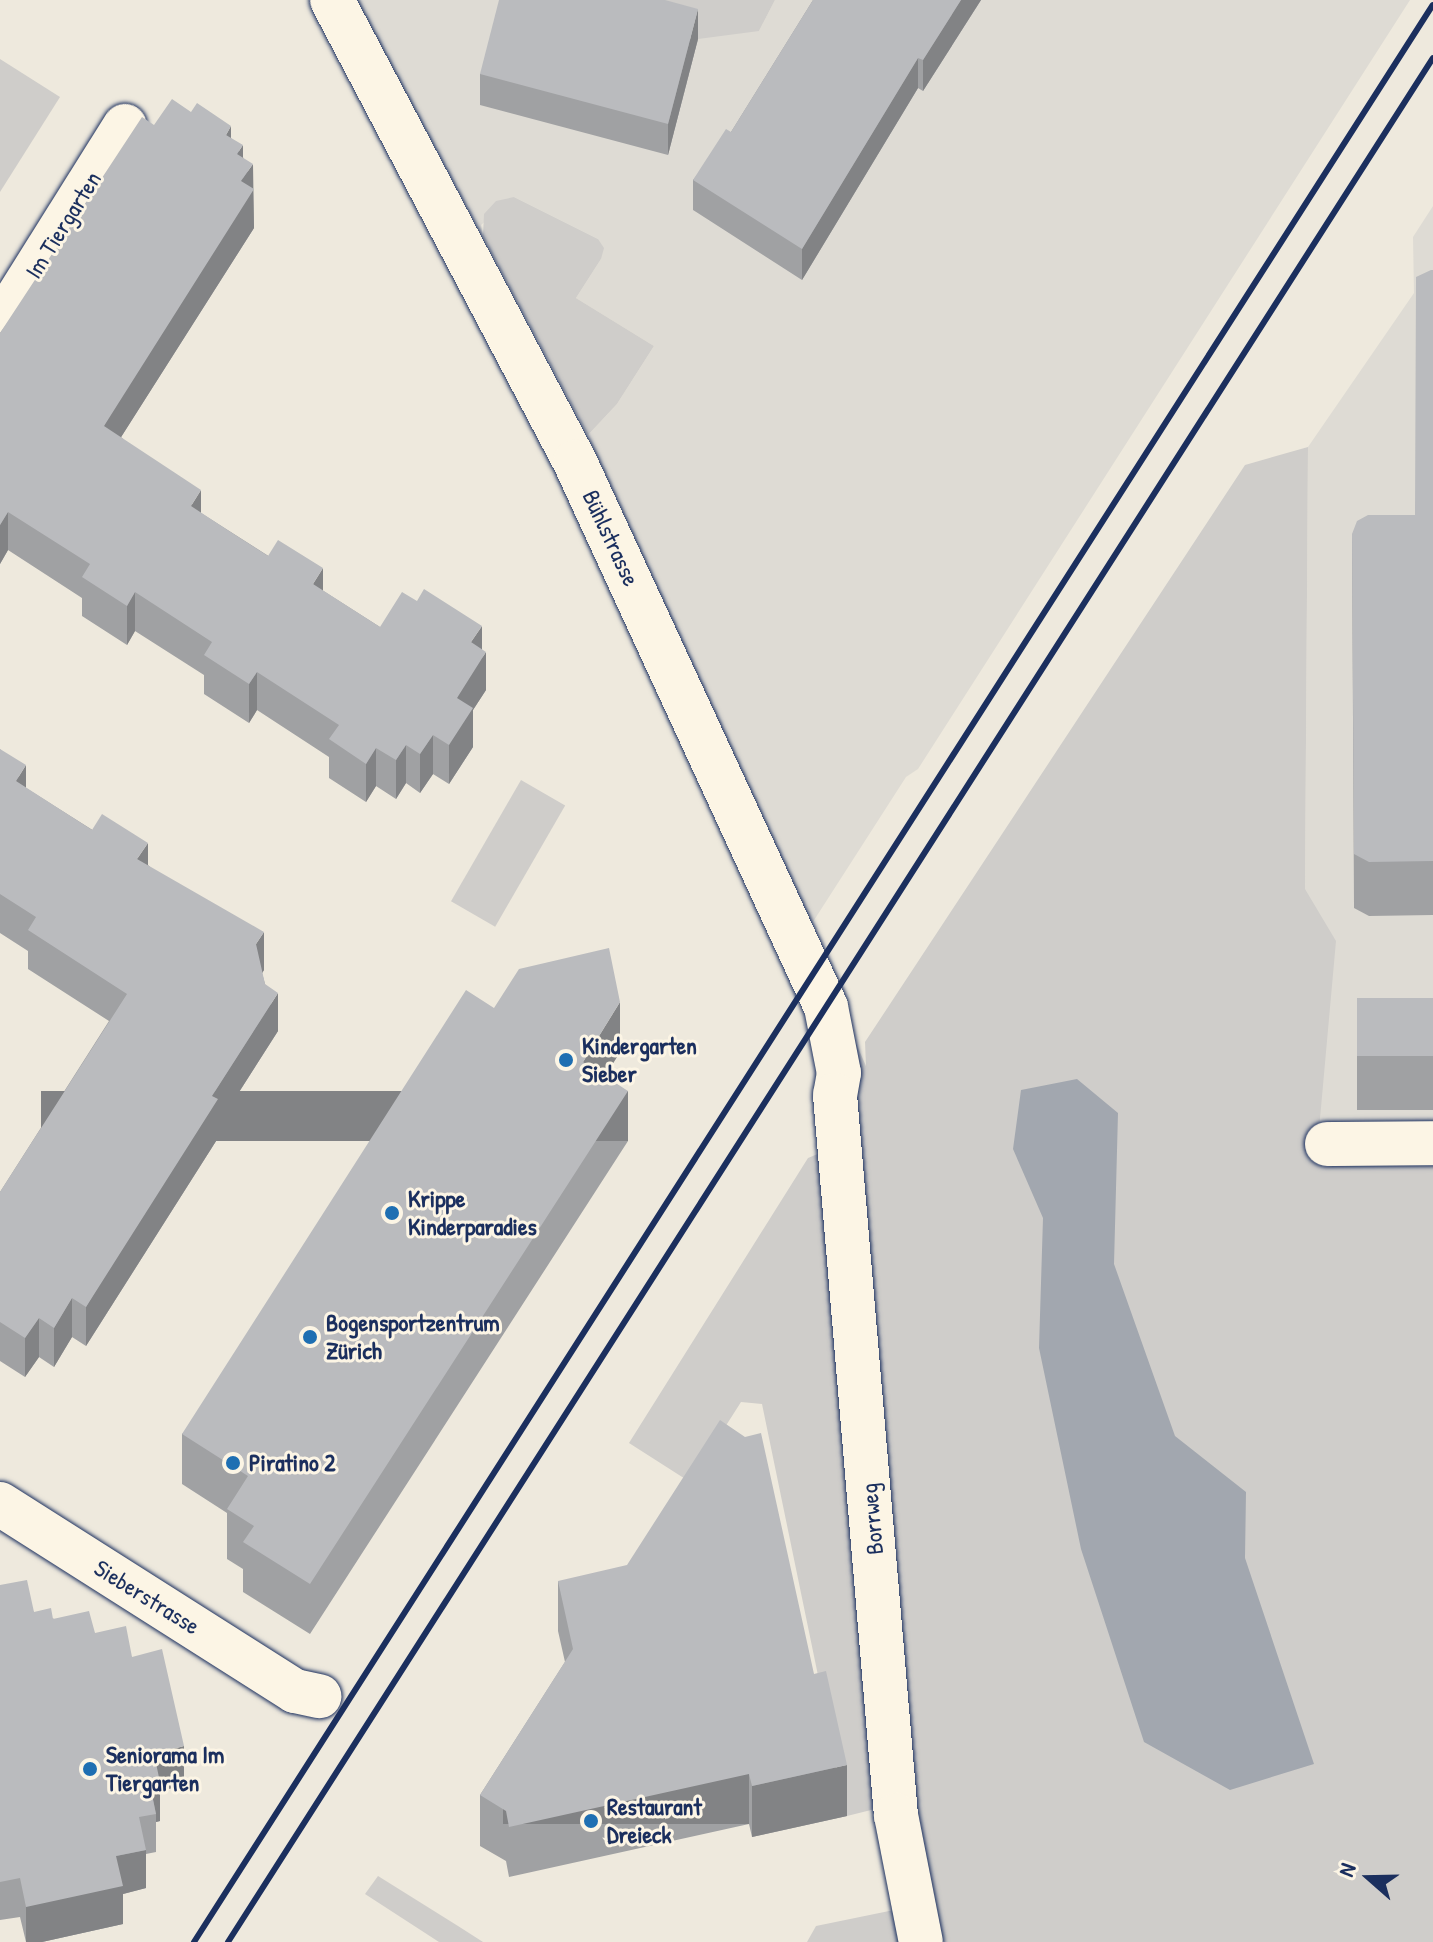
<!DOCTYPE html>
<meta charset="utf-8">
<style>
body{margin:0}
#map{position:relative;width:1433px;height:1942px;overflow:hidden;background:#eee9dd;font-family:"Patrick Hand",sans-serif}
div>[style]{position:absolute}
.built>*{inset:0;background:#dedbd4}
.green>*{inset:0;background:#cfcdca;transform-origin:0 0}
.water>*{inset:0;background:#a2a7af}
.roads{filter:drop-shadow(0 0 2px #1b2f5e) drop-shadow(0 0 2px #1b2f5e)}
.minor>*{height:44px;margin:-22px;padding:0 22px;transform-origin:22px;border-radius:22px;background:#fcf5e5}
.rail>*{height:6px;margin:-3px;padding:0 3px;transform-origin:3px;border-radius:3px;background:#1b2f5e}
.wall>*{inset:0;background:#a0a1a3;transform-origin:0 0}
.shaded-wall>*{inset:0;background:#828385;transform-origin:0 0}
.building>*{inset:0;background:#babbbe;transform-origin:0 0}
.dots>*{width:22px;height:22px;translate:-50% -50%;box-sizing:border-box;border:4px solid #fcf5e5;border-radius:50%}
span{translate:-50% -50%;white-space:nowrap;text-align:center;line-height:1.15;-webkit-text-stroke:6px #fcf5e5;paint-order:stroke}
.street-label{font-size:24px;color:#1b2f5e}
.poi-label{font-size:24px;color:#1b2f5e;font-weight:700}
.left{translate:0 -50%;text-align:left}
.north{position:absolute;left:1329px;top:1838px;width:80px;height:80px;-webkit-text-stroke:6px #fcf5e5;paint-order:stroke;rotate:290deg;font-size:22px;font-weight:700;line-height:32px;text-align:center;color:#1b2f5e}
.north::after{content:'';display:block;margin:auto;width:28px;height:36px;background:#1b2f5e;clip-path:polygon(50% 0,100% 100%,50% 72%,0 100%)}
</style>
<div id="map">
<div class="built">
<div style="clip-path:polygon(355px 0,548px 0,759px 31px,775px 0,1410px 0,918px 769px,906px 777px,809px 928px,588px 435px,617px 404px,654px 346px,576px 298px,601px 259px,598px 239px,514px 197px,481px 225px,483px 236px)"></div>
<div style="clip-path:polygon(1433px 206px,1433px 1166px,1316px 1164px,1305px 889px,1308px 447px,1414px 293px,1413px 237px)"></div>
</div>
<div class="green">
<div style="clip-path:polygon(548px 0,775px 0,759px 31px,698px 39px)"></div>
<div style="clip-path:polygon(0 59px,60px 97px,0 192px)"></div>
<div style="clip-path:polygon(514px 197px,598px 239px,604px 248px,601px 259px,576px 298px,654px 346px,617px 404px,588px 435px,483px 236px,484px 214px,496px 201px)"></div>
<div style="clip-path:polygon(1308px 447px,1305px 889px,1336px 941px,1316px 1163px,1433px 1166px,1433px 1942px,934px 1942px,914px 1852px,851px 1032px,866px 1066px,865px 1042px,1245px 465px)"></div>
<div style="left:521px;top:780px;width:51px;height:140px;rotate:30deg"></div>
<div style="clip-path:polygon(825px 1151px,883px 1807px,847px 1816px,762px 1404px,741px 1402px,690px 1482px,629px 1443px,808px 1158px)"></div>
<div style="clip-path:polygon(378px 1876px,458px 1926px,483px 1942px,439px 1942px,365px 1894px)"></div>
<div style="clip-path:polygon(894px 1910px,901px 1942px,807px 1942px,816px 1926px)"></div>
</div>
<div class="water">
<div style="clip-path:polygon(1077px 1079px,1118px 1113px,1114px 1264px,1175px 1436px,1246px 1492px,1245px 1558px,1314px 1764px,1230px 1790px,1144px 1742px,1081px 1549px,1039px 1348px,1043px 1218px,1013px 1149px,1021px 1090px)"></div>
</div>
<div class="roads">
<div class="minor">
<div style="left:332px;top:0;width:522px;rotate:62.26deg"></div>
<div style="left:575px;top:462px;width:600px;rotate:65.27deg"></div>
<div style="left:826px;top:1007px;width:67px;rotate:78.9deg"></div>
<div style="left:839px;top:1073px;width:22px;rotate:100deg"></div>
<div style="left:835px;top:1095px;width:723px;rotate:85.16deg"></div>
<div style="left:896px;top:1815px;width:129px;rotate:78.9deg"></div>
<div style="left:0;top:325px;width:235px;rotate:-57.9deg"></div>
<div style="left:1327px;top:1144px;width:106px;rotate:-0.5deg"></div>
<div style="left:0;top:1504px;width:349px;rotate:32.4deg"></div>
<div style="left:295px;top:1691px;width:25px;rotate:12deg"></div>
</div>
</div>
<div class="rail">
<div style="left:194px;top:1942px;width:2299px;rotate:-57.4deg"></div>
<div style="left:228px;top:1942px;width:2236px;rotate:-57.4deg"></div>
</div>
<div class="wall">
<div style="clip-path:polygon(813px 0,981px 0,923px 91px,918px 88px,802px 280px,693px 210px,693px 180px,731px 132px)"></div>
<div style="clip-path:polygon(698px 39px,668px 155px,480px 105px,480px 74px)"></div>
<div style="clip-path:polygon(154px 125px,231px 138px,243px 157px,253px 188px,254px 228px,121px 437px,201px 513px,380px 627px,482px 649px,486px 690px,473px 710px,473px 747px,449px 784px,433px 774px,420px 793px,406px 783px,396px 799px,376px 786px,366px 802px,329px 778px,329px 757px,257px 710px,249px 723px,204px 694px,204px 675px,135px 631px,127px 645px,82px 616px,82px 598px,8px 550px,0 564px,0 333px)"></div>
<div style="clip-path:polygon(1433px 270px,1433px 915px,1369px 916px,1354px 908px,1352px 534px,1415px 515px)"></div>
<div style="clip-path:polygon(0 749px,26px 788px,148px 865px,264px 970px,262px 973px,278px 1031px,218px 1125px,218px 1138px,86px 1346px,72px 1337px,54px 1367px,39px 1357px,25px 1377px,0 1361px,0 1192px,109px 1021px,28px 969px,28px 951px,0 933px)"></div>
<div style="left:1357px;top:998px;width:76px;height:112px"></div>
<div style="clip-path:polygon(620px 1052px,605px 1076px,628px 1141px,310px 1634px,243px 1592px,243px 1569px,227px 1559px,227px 1513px,182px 1484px,182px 1434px)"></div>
<div style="clip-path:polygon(558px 1581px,814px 1674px,847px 1816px,752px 1837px,749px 1824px,509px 1877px,506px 1861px,480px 1846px,480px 1795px,565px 1662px,558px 1631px)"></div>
<div style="clip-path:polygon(0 1585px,34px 1612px,95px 1633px,132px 1657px,184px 1785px,160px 1791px,160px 1821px,156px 1822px,156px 1852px,146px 1854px,146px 1888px,123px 1894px,123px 1924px,42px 1942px,26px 1942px,20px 1917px,0 1920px)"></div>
</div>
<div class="shaded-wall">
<div style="clip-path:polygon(961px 0,981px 0,923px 91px,923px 60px)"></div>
<div style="clip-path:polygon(698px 9px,698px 39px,668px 155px,668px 124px)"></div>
<div style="clip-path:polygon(918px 58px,918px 88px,802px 280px,802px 249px)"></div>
<div style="clip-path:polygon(231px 126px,231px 165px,226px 135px)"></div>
<div style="clip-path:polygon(243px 145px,243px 178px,253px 164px,254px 228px,104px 464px,104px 426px,237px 154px)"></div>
<div style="clip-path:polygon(201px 490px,201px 529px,191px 506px)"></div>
<div style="clip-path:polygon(8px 512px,8px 550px,0 564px,0 525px)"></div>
<div style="clip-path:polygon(323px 568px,323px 607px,313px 584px)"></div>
<div style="clip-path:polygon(135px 592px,135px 631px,127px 645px,127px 606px)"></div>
<div style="clip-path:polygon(482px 626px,482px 658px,486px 652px,486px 690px,473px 710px,473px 747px,449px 784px,449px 745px,457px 698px,471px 642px)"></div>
<div style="clip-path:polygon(257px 672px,257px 710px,249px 723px,249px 684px)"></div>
<div style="clip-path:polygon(433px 735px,433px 774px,420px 793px,420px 754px)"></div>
<div style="clip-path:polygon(406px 745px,406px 783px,396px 799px,396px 760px)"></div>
<div style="clip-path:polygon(376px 748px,376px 786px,366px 802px,366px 764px)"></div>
<div style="clip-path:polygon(26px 765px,26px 804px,16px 781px)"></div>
<div style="clip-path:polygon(148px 843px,148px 882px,137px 859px)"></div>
<div style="clip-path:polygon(264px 932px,264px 970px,256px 983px,256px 944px)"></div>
<div style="clip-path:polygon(278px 993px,278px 1031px,218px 1125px,218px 1138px,86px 1346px,86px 1307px,212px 1096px)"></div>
<div style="clip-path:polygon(620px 1002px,620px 1052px,583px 1112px,583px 1062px)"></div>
<div style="left:628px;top:1091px;width:50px;height:587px;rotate:90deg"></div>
<div style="clip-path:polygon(72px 1298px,72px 1337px,54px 1367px,54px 1328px)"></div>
<div style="clip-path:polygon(39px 1318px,39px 1357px,25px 1377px,25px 1338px)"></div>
<div style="clip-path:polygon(184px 1746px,184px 1785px,160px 1791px,160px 1821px,156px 1822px,156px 1814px,150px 1785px,154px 1754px)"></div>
<div style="clip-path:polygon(847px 1765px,847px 1816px,752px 1837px,752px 1786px)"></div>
<div style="left:749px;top:1774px;width:50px;height:246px;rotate:90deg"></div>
<div style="clip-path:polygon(146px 1850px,146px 1888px,123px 1894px,123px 1924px,42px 1942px,26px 1942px,26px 1907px,116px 1856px)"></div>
</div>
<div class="building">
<div style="clip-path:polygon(499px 0,665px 0,698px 9px,668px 124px,480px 74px)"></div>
<div style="clip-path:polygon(813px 0,961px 0,923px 60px,918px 58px,802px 249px,693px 180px,726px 129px,731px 132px)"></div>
<div style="clip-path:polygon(172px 99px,191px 112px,197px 103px,231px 126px,226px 135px,243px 145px,237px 154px,253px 164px,241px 181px,254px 189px,104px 426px,201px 490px,191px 506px,229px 531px,268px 556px,278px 540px,323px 568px,313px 584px,380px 627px,402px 592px,417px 601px,424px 589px,482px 626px,471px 642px,486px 652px,457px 698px,473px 708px,449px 745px,433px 735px,420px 754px,406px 745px,396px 760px,376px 748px,366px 764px,329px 739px,339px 725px,257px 672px,249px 684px,204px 655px,212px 642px,135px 592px,127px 606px,82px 577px,90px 564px,8px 512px,0 525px,0 333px,142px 117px,154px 125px)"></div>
<div style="clip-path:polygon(1431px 270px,1433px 270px,1433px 861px,1369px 862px,1354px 854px,1352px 534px,1357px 521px,1368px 515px,1415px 515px,1416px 277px)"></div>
<div style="clip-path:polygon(0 749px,26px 765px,16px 781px,92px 830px,102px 814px,148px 843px,137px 859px,264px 932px,256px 944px,265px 984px,278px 993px,212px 1096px,218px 1099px,86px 1307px,72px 1298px,54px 1328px,39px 1318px,25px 1338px,0 1322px,0 1192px,127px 994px,28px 930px,36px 917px,0 894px)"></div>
<div style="clip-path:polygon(609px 948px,620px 1002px,583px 1062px,628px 1091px,310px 1584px,243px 1542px,254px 1526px,227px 1509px,248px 1476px,182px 1434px,466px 990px,494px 1008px,519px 969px)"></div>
<div style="left:1357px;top:998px;width:76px;height:58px"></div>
<div style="clip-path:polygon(720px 1420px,745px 1437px,761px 1433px,814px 1674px,826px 1671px,847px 1765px,752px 1786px,749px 1774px,509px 1827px,506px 1811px,480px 1795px,573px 1649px,558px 1581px,627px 1565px)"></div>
<div style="clip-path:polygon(27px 1580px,34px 1612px,51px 1608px,53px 1619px,89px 1611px,95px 1633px,126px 1626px,132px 1657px,162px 1649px,184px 1746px,154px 1754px,160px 1782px,150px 1785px,156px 1814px,139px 1817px,146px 1850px,116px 1856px,123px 1886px,26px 1907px,20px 1878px,0 1882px,0 1585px)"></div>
</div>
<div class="dots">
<div style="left:566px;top:1060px;background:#1f6fb2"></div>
<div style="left:392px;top:1213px;background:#1f6fb2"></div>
<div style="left:310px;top:1337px;background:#1f6fb2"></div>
<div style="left:233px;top:1463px;background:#1f6fb2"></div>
<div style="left:90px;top:1769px;background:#1f6fb2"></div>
<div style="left:591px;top:1821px;background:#1f6fb2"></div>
</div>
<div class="street-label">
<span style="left:63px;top:225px;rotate:-58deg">Im Tiergarten</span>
<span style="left:611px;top:538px;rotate:65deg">Bühlstrasse</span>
<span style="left:872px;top:1519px;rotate:-95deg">Borrweg</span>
<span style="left:147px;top:1597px;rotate:32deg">Sieberstrasse</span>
</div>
<div class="poi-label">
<span class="left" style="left:582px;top:1060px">Kindergarten<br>Sieber</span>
<span class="left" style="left:408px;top:1213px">Krippe<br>Kinderparadies</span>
<span class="left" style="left:326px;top:1337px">Bogensportzentrum<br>Zürich</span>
<span class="left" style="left:249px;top:1463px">Piratino 2</span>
<span class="left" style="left:106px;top:1769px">Seniorama Im<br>Tiergarten</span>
<span class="left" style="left:607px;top:1821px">Restaurant<br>Dreieck</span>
</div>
<div class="north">N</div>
</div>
